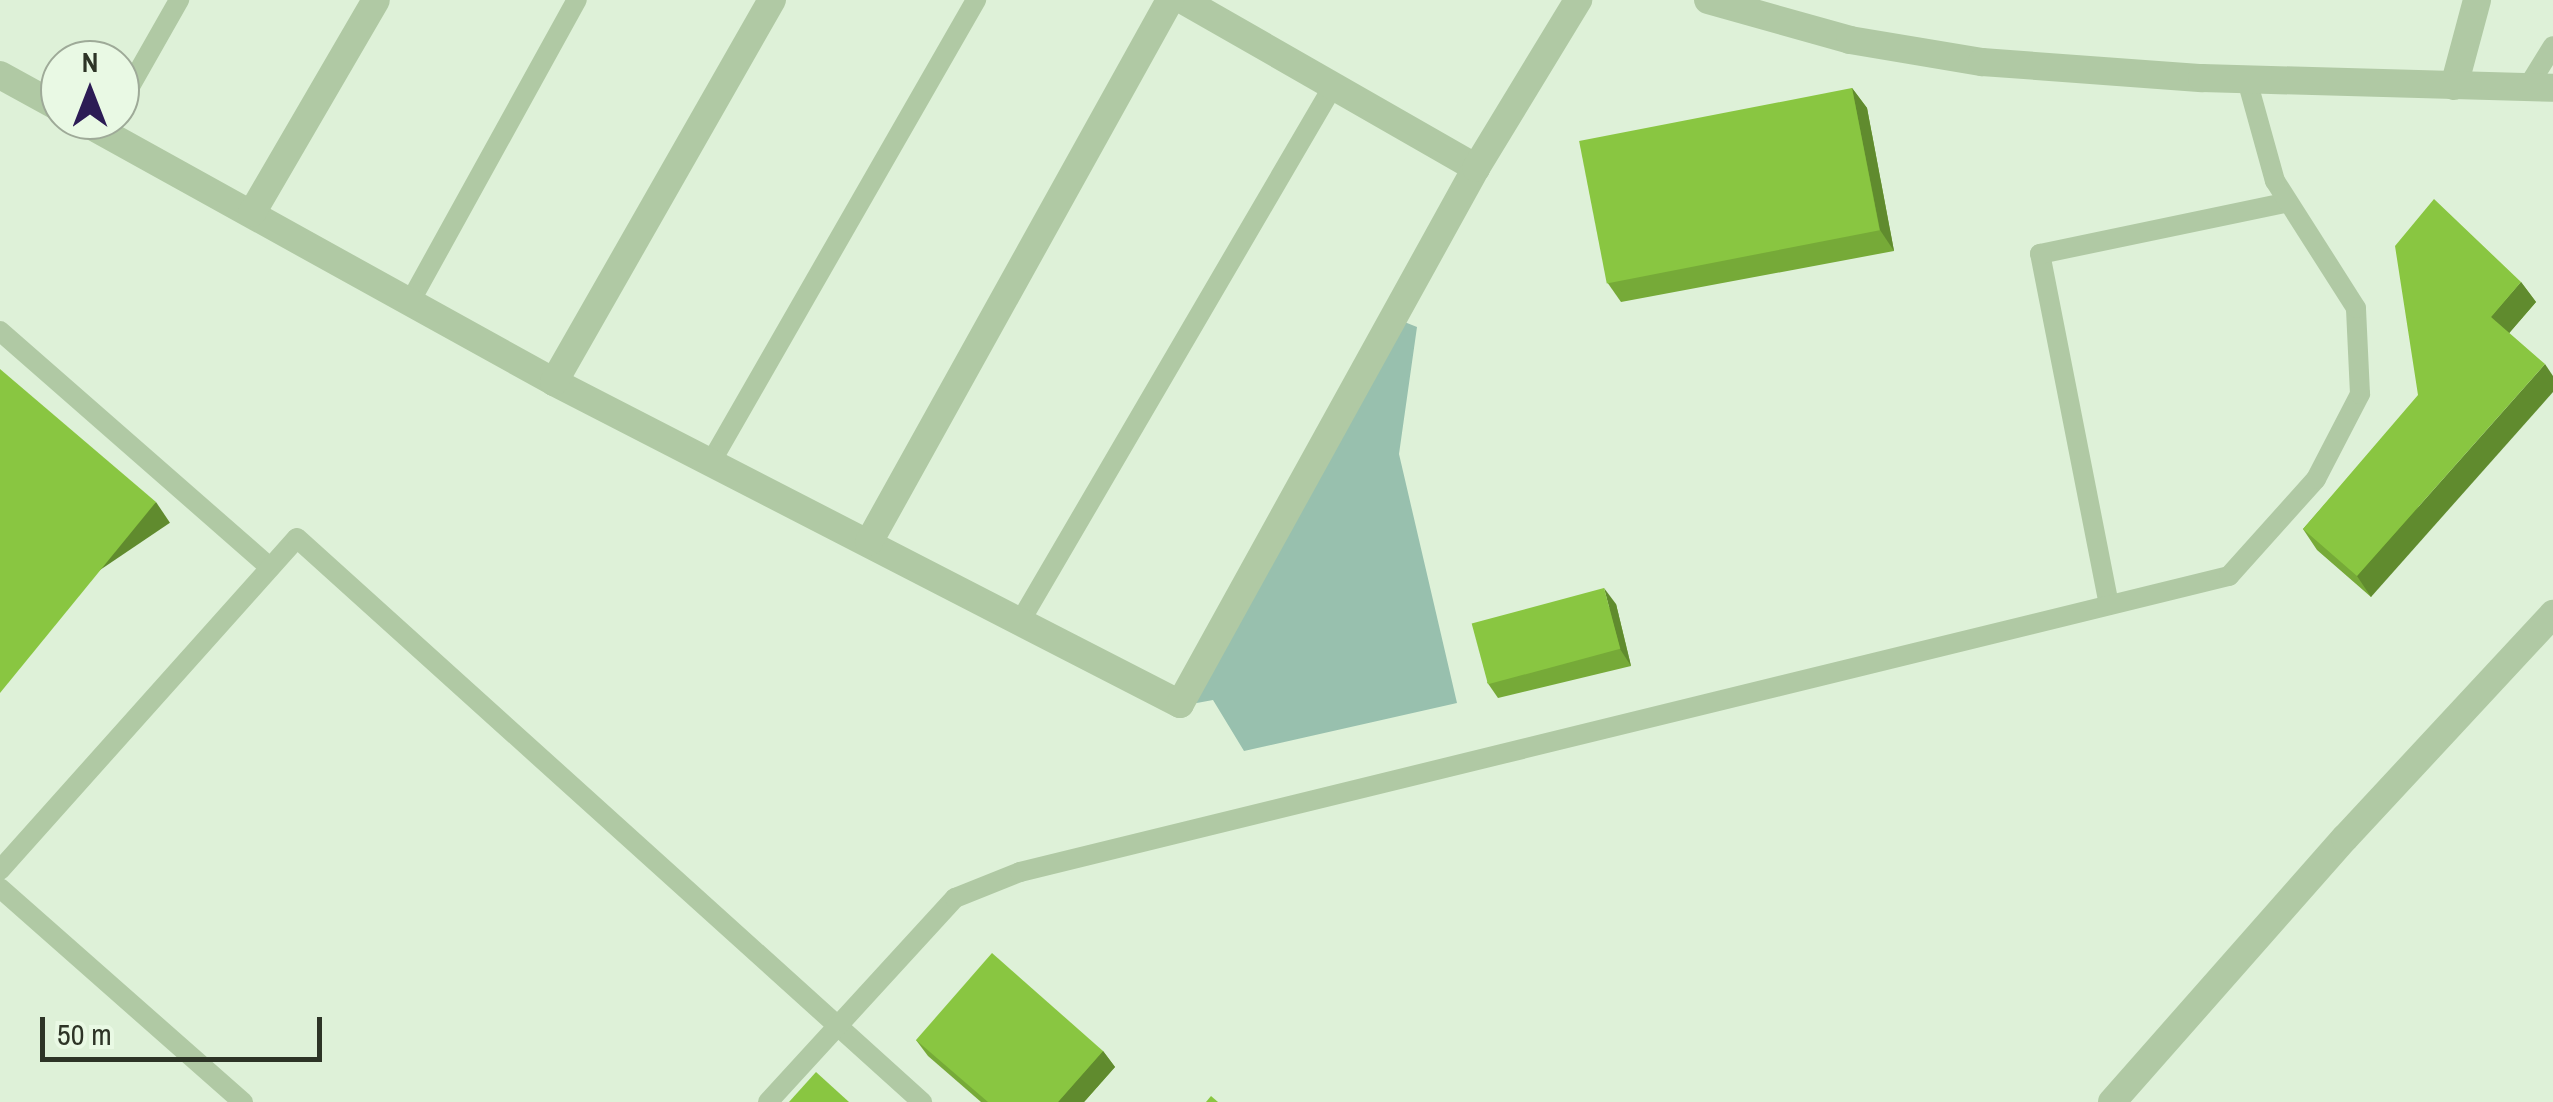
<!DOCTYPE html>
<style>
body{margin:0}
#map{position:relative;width:2553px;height:1102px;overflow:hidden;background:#def1d8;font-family:"Archivo Narrow",sans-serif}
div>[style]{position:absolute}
.green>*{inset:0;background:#98c0ae}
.service>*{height:20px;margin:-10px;padding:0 10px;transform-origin:10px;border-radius:10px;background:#b0c9a4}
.minor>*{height:28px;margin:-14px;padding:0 14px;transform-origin:14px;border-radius:14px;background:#b0c9a4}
.tertiary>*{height:28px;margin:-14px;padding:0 14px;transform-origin:14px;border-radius:14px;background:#b0c9a4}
.wall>*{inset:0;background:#76aa38}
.shaded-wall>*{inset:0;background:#608b2e;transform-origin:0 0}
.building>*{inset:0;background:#89c641;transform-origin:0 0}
span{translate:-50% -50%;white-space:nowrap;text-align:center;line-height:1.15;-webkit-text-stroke:10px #e9f9e4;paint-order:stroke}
.north{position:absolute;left:40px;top:40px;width:100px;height:100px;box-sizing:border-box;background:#e9f9e4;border:2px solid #9eaa98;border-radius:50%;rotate:0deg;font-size:28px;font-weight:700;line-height:40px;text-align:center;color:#2d3426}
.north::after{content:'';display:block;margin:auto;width:35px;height:45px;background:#2c1c55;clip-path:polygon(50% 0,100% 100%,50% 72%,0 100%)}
.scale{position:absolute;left:40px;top:1017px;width:282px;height:45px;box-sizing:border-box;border:5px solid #2d3426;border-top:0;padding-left:12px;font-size:30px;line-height:35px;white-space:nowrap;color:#2d3426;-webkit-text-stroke:8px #e9f9e4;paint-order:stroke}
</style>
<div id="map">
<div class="green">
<div style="clip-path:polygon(1397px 319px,1417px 327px,1399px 454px,1457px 703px,1244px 751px,1213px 700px,1186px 705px)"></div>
</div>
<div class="service">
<div style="left:2527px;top:88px;width:49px;rotate:-58.2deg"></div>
<div style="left:120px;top:104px;width:120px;rotate:-60.4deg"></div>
<div style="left:410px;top:302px;width:345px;rotate:-61.1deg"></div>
<div style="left:0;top:331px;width:359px;rotate:41.2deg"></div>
<div style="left:711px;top:462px;width:533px;rotate:-60.16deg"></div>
<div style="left:2109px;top:605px;width:358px;rotate:-101.1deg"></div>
<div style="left:2040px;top:254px;width:253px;rotate:-11.8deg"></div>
<div style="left:1021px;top:620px;width:618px;rotate:-59.7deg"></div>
<div style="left:0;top:870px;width:445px;rotate:-48.2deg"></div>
<div style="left:297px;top:538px;width:842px;rotate:42.06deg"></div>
<div style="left:0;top:888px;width:324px;rotate:41.4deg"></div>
<div style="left:768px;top:1102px;width:277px;rotate:-47.5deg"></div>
<div style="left:955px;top:898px;width:70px;rotate:-21.8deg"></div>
<div style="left:1020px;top:872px;width:1245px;rotate:-13.76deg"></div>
<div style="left:2229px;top:576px;width:130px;rotate:-48.1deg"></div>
<div style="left:2316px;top:479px;width:96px;rotate:-62.6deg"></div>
<div style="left:2360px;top:394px;width:86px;rotate:-92.7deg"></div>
<div style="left:2356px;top:308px;width:151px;rotate:-122.5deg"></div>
<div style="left:2275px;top:181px;width:105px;rotate:-105.5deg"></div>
</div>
<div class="minor">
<div style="left:1183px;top:0;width:338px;rotate:29.8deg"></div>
<div style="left:0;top:75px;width:68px;rotate:28.8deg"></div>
<div style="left:2454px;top:86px;width:89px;rotate:-75deg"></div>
<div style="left:81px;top:120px;width:541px;rotate:28.98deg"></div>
<div style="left:554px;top:382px;width:704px;rotate:27.22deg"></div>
<div style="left:1180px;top:704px;width:612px;rotate:-61.09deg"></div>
<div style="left:1476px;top:168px;width:197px;rotate:-58.7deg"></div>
<div style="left:252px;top:213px;width:246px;rotate:-59.8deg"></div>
<div style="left:554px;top:382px;width:440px;rotate:-60.3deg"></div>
<div style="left:869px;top:542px;width:620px;rotate:-60.95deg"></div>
</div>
<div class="tertiary">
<div style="left:1708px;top:0;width:148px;rotate:15.7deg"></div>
<div style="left:1850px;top:40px;width:134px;rotate:9.5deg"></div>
<div style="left:1982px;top:62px;width:221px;rotate:4.2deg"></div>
<div style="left:2202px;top:78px;width:351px;rotate:1.6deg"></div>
<div style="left:2112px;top:1102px;width:352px;rotate:-48.6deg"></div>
<div style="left:2345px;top:838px;width:306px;rotate:-47.1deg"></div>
</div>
<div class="wall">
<div style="clip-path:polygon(1852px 88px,1867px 108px,1894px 251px,1621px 302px,1607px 282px)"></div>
<div style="clip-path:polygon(2521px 282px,2536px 302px,2509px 333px,2371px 597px,2317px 550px,2303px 529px)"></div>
<div style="clip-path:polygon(1616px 604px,1631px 666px,1498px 698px,1487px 682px)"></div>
<div style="clip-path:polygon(916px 1040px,1103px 1051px,1115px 1067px,1084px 1102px,981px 1102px,928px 1056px)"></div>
</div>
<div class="shaded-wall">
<div style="clip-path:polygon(1852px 88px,1867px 108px,1894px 251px,1880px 230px)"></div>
<div style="clip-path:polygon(2521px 282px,2536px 302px,2505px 338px,2491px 317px)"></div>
<div style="clip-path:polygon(2545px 364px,2553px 376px,2553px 392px,2371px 597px,2357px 576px)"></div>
<div style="left:156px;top:502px;width:25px;height:247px;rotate:56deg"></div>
<div style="clip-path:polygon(1604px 588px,1616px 604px,1631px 666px,1620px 649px)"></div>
<div style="clip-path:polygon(1103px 1051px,1115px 1067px,1084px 1102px,1058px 1102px)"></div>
</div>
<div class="building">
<div style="left:1852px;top:88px;width:145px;height:278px;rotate:79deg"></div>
<div style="clip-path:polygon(2434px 199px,2521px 282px,2491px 317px,2545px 364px,2357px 576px,2303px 529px,2418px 395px,2395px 246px)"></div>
<div style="clip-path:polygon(0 369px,156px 502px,0 693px)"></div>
<div style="left:1604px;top:588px;width:63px;height:137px;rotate:75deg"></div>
<div style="clip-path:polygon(992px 953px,1103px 1051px,1058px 1102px,988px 1102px,916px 1040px)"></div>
<div style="clip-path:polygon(816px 1072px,849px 1102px,789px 1102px)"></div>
<div style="clip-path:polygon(1211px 1096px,1218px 1102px,1206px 1102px)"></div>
</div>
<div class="north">N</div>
<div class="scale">50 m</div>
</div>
